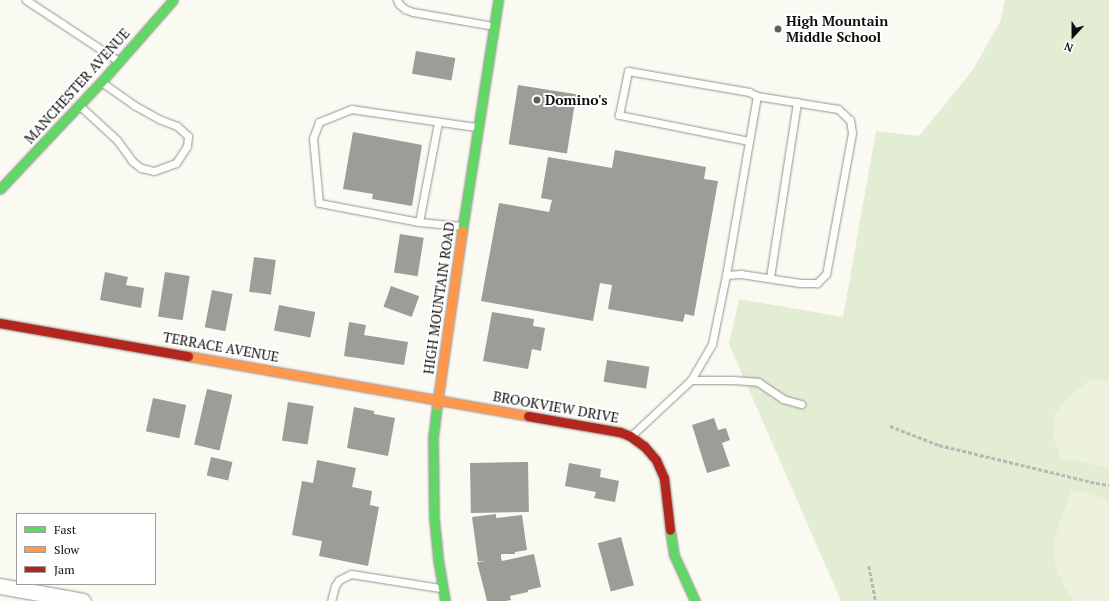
<!DOCTYPE html>
<style>
body{margin:0}
#map{position:relative;width:1109px;height:601px;overflow:hidden;background:#faf9f2;font-family:"PT Serif",serif}
div>[style]{position:absolute}
.green>*{inset:0;background:#e2edd4}
.pitch>*{inset:0;background:#ecf2dd}
.building>*{inset:0;background:#9d9c97;transform-origin:0 0}
.path>*{height:2.5px;margin-top:-1.25px;transform-origin:0;background:repeating-linear-gradient(90deg,#b8b8b6 0 4px,transparent 0 6px)}
.roads{filter:drop-shadow(0 0 1px #949390) drop-shadow(0 0 1px #949390)}
.lane>*{height:7px;margin:-3.5px;padding:0 3.5px;transform-origin:3.5px;border-radius:3.5px;background:#fefefd}
.street>*{height:15px;margin:-7.5px;padding:0 7.5px;transform-origin:7.5px;border-radius:7.5px;background:#fefefd}
.fast>*{height:9px;margin:-4.5px;padding:0 4.5px;transform-origin:4.5px;border-radius:4.5px;background:#63d668}
.slow>*{height:9px;margin:-4.5px;padding:0 4.5px;transform-origin:4.5px;border-radius:4.5px;background:#ff974d}
.jam>*{height:9px;margin:-4.5px;padding:0 4.5px;transform-origin:4.5px;border-radius:4.5px;background:#b3261e}
.dots>*{width:11px;height:11px;translate:-50% -50%;box-sizing:border-box;border:2px solid #fff;border-radius:50%}
span{translate:-50% -50%;white-space:nowrap;text-align:center;line-height:1.15;-webkit-text-stroke:4px #fff;paint-order:stroke}
.poi-label{font-size:14px;color:#0d0d0d;font-weight:700}
.left{translate:0 -50%;text-align:left}
.street-label{font-size:14px;color:#0d0d0d}
.legend{position:absolute;left:16px;top:513px;width:140px;height:72px;box-sizing:border-box;background:#fff;border:1px solid #9e9e9e;margin:0;padding:5px 7px;list-style:none;font-size:12px;color:#0d0d0d}
.legend li{display:flex;align-items:center;gap:8px;height:20px}
.legend b{width:20px;border:1px solid #9e9e9e}
.north{position:absolute;left:1053px;top:16px;width:40px;height:40px;-webkit-text-stroke:3px #fff;paint-order:stroke;rotate:201deg;font-size:11px;font-weight:700;line-height:16px;text-align:center;color:#0d0d0d}
.north::after{content:'';display:block;margin:auto;width:14px;height:18px;background:#0d0d0d;clip-path:polygon(50% 0,100% 100%,50% 72%,0 100%)}
</style>
<div id="map">
<div class="green">
<div style="clip-path:polygon(1005px 0,1109px 0,1109px 601px,841px 601px,729px 344px,739px 299px,843px 317px,876px 131px,919px 136px,972px 71px,1000px 22px)"></div>
</div>
<div class="pitch">
<div style="clip-path:polygon(1093px 380px,1109px 382px,1109px 468px,1061px 458px,1053px 437px,1055px 414px,1063px 403px,1084px 384px)"></div>
<div style="clip-path:polygon(1072px 490px,1104px 498px,1109px 504px,1109px 601px,1075px 601px,1064px 586px,1055px 564px,1054px 545px,1058px 525px)"></div>
</div>
<div class="building">
<div style="left:416px;top:51px;width:40px;height:23px;rotate:10deg"></div>
<div style="left:518px;top:85px;width:59px;height:60px;rotate:9deg"></div>
<div style="clip-path:polygon(353px 132px,422px 145px,412px 206px,372px 199px,373px 194px,343px 189px)"></div>
<div style="clip-path:polygon(615px 150px,706px 167px,704px 179px,718px 181px,694px 316px,685px 314px,683px 322px,608px 309px,612px 285px,600px 283px,593px 321px,481px 301px,499px 203px,549px 212px,552px 200px,541px 198px,548px 157px,612px 168px)"></div>
<div style="left:400px;top:234px;width:24px;height:39px;rotate:9deg"></div>
<div style="left:254px;top:257px;width:22px;height:35px;rotate:8deg"></div>
<div style="clip-path:polygon(105px 272px,128px 277px,126px 285px,144px 288px,141px 308px,100px 300px)"></div>
<div style="left:165px;top:272px;width:25px;height:45px;rotate:9deg"></div>
<div style="left:391px;top:286px;width:30px;height:22px;rotate:20deg"></div>
<div style="left:212px;top:290px;width:21px;height:38px;rotate:11deg"></div>
<div style="left:279px;top:305px;width:37px;height:26px;rotate:11deg"></div>
<div style="clip-path:polygon(492px 312px,534px 319px,533px 326px,545px 328px,541px 351px,532px 349px,528px 369px,483px 361px)"></div>
<div style="clip-path:polygon(349px 322px,366px 325px,364px 335px,408px 342px,404px 365px,344px 356px)"></div>
<div style="left:607px;top:360px;width:43px;height:22px;rotate:9deg"></div>
<div style="left:207px;top:389px;width:26px;height:57px;rotate:13deg"></div>
<div style="left:153px;top:398px;width:34px;height:34px;rotate:12deg"></div>
<div style="left:288px;top:402px;width:26px;height:39px;rotate:9deg"></div>
<div style="clip-path:polygon(354px 407px,374px 411px,374px 414px,395px 418px,388px 456px,347px 448px)"></div>
<div style="clip-path:polygon(714px 418px,718px 430px,726px 428px,730px 440px,722px 443px,730px 466px,707px 473px,692px 425px)"></div>
<div style="left:211px;top:457px;width:22px;height:19px;rotate:13deg"></div>
<div style="clip-path:polygon(317px 460px,356px 468px,352px 487px,372px 491px,370px 505px,379px 507px,368px 566px,319px 556px,322px 541px,292px 535px,302px 481px,313px 483px)"></div>
<div style="left:528px;top:462px;width:50px;height:58px;rotate:89deg"></div>
<div style="clip-path:polygon(569px 463px,601px 469px,600px 477px,619px 481px,615px 502px,594px 498px,596px 492px,565px 486px)"></div>
<div style="clip-path:polygon(496px 514px,496px 518px,522px 515px,527px 550px,515px 552px,515px 554px,501px 554px,501px 558px,502px 561px,534px 554px,541px 587px,528px 590px,528px 592px,510px 596px,511px 600px,506px 601px,487px 601px,477px 562px,485px 561px,478px 561px,472px 517px)"></div>
<div style="left:621px;top:537px;width:50px;height:24px;rotate:75deg"></div>
</div>
<div class="path">
<div style="left:890px;top:426px;width:53px;rotate:21.2deg"></div>
<div style="left:939px;top:445px;width:162px;rotate:13.6deg"></div>
<div style="left:1096px;top:483px;width:13px;rotate:9deg"></div>
<div style="left:869px;top:566px;width:36px;rotate:79deg"></div>
</div>
<div class="roads">
<div class="lane">
<div style="left:26px;top:0;width:109px;rotate:33.4deg"></div>
<div style="left:397px;top:0;width:4px;rotate:63deg"></div>
<div style="left:399px;top:4px;width:8px;rotate:40deg"></div>
<div style="left:405px;top:9px;width:9px;rotate:21deg"></div>
<div style="left:413px;top:12px;width:81px;rotate:9.9deg"></div>
<div style="left:80px;top:106px;width:50px;rotate:42.6deg"></div>
<div style="left:117px;top:140px;width:26px;rotate:54deg"></div>
<div style="left:132px;top:161px;width:11px;rotate:38deg"></div>
<div style="left:141px;top:168px;width:13px;rotate:13deg"></div>
<div style="left:154px;top:171px;width:23px;rotate:-20deg"></div>
<div style="left:176px;top:163px;width:20px;rotate:-57deg"></div>
<div style="left:187px;top:146px;width:10px;rotate:-84deg"></div>
<div style="left:188px;top:136px;width:15px;rotate:-138deg"></div>
<div style="left:177px;top:126px;width:19px;rotate:-159deg"></div>
<div style="left:159px;top:119px;width:29px;rotate:-151deg"></div>
<div style="left:134px;top:105px;width:38px;rotate:-145deg"></div>
<div style="left:749px;top:141px;width:133px;rotate:-168.7deg"></div>
<div style="left:619px;top:115px;width:45px;rotate:-78.4deg"></div>
<div style="left:628px;top:71px;width:123px;rotate:9.8deg"></div>
<div style="left:749px;top:92px;width:9px;rotate:27deg"></div>
<div style="left:419px;top:222px;width:102px;rotate:-79.2deg"></div>
<div style="left:461px;top:226px;width:42px;rotate:-174.6deg"></div>
<div style="left:419px;top:222px;width:102px;rotate:-169.2deg"></div>
<div style="left:319px;top:203px;width:65px;rotate:-95.3deg"></div>
<div style="left:313px;top:138px;width:17px;rotate:-69deg"></div>
<div style="left:319px;top:122px;width:35px;rotate:-22deg"></div>
<div style="left:351px;top:109px;width:126px;rotate:8.2deg"></div>
<div style="left:770px;top:277px;width:177px;rotate:-81.2deg"></div>
<div style="left:691px;top:380px;width:41px"></div>
<div style="left:732px;top:380px;width:26px;rotate:4deg"></div>
<div style="left:758px;top:382px;width:30px;rotate:34deg"></div>
<div style="left:783px;top:399px;width:19px;rotate:16deg"></div>
<div style="left:632px;top:435px;width:81px;rotate:-43deg"></div>
<div style="left:691px;top:380px;width:42px;rotate:-59.7deg"></div>
<div style="left:712px;top:344px;width:70px;rotate:-78.5deg"></div>
<div style="left:726px;top:275px;width:182px;rotate:-80.2deg"></div>
<div style="left:757px;top:96px;width:82px;rotate:9.1deg"></div>
<div style="left:838px;top:109px;width:16px;rotate:43deg"></div>
<div style="left:850px;top:120px;width:13px;rotate:81deg"></div>
<div style="left:852px;top:133px;width:143px;rotate:100.4deg"></div>
<div style="left:826px;top:274px;width:13px;rotate:135deg"></div>
<div style="left:817px;top:283px;width:17px;rotate:180deg"></div>
<div style="left:800px;top:283px;width:60px;rotate:-171.3deg"></div>
<div style="left:741px;top:274px;width:15px;rotate:176deg"></div>
<div style="left:331px;top:601px;width:16px;rotate:-75deg"></div>
<div style="left:335px;top:586px;width:7px;rotate:-56deg"></div>
<div style="left:339px;top:580px;width:13px;rotate:-27deg"></div>
<div style="left:351px;top:574px;width:90px;rotate:8.9deg"></div>
</div>
<div class="street">
<div style="left:0;top:586px;width:84px;rotate:10.2deg"></div>
</div>
<div class="fast">
<div style="left:0;top:189px;width:147px;rotate:-46.7deg"></div>
<div style="left:101px;top:82px;width:109px;rotate:-48.7deg"></div>
<div style="left:462px;top:231px;width:234px;rotate:-81.1deg"></div>
<div style="left:437px;top:405px;width:35px;rotate:97deg"></div>
<div style="left:433px;top:440px;width:78px;rotate:89.3deg"></div>
<div style="left:434px;top:518px;width:41px;rotate:84.4deg"></div>
<div style="left:438px;top:559px;width:43px;rotate:80.5deg"></div>
<div style="left:670px;top:530px;width:25px;rotate:81deg"></div>
<div style="left:674px;top:555px;width:51px;rotate:65.5deg"></div>
</div>
<div class="slow">
<div style="left:188px;top:356px;width:345px;rotate:10deg"></div>
<div style="left:437px;top:405px;width:176px;rotate:-81.8deg"></div>
</div>
<div class="jam">
<div style="left:0;top:323px;width:191px;rotate:10deg"></div>
<div style="left:528px;top:416px;width:93px;rotate:9.9deg"></div>
<div style="left:620px;top:432px;width:11px;rotate:22deg"></div>
<div style="left:630px;top:436px;width:17px;rotate:36deg"></div>
<div style="left:644px;top:446px;width:18px;rotate:49deg"></div>
<div style="left:656px;top:460px;width:20px;rotate:66deg"></div>
<div style="left:664px;top:478px;width:52px;rotate:83.4deg"></div>
</div>
</div>
<div class="dots">
<div style="left:778px;top:29px;background:#60605d"></div>
<div style="left:537px;top:100px;background:#60605d"></div>
</div>
<div class="poi-label">
<span class="left" style="left:786px;top:29px">High Mountain<br>Middle School</span>
<span class="left" style="left:545px;top:100px">Domino's</span>
</div>
<div class="street-label">
<span style="left:77px;top:86px;rotate:-48deg">MANCHESTER AVENUE</span>
<span style="left:439px;top:298px;rotate:-82deg">HIGH MOUNTAIN ROAD</span>
<span style="left:221px;top:347px;rotate:10deg">TERRACE AVENUE</span>
<span style="left:556px;top:407px;rotate:10deg">BROOKVIEW DRIVE</span>
</div>
<ul class="legend">
<li><b style="height:5px;background:#63d668"></b>Fast</li>
<li><b style="height:5px;background:#ff974d"></b>Slow</li>
<li><b style="height:5px;background:#b3261e"></b>Jam</li>
</ul>
<div class="north">N</div>
</div>
